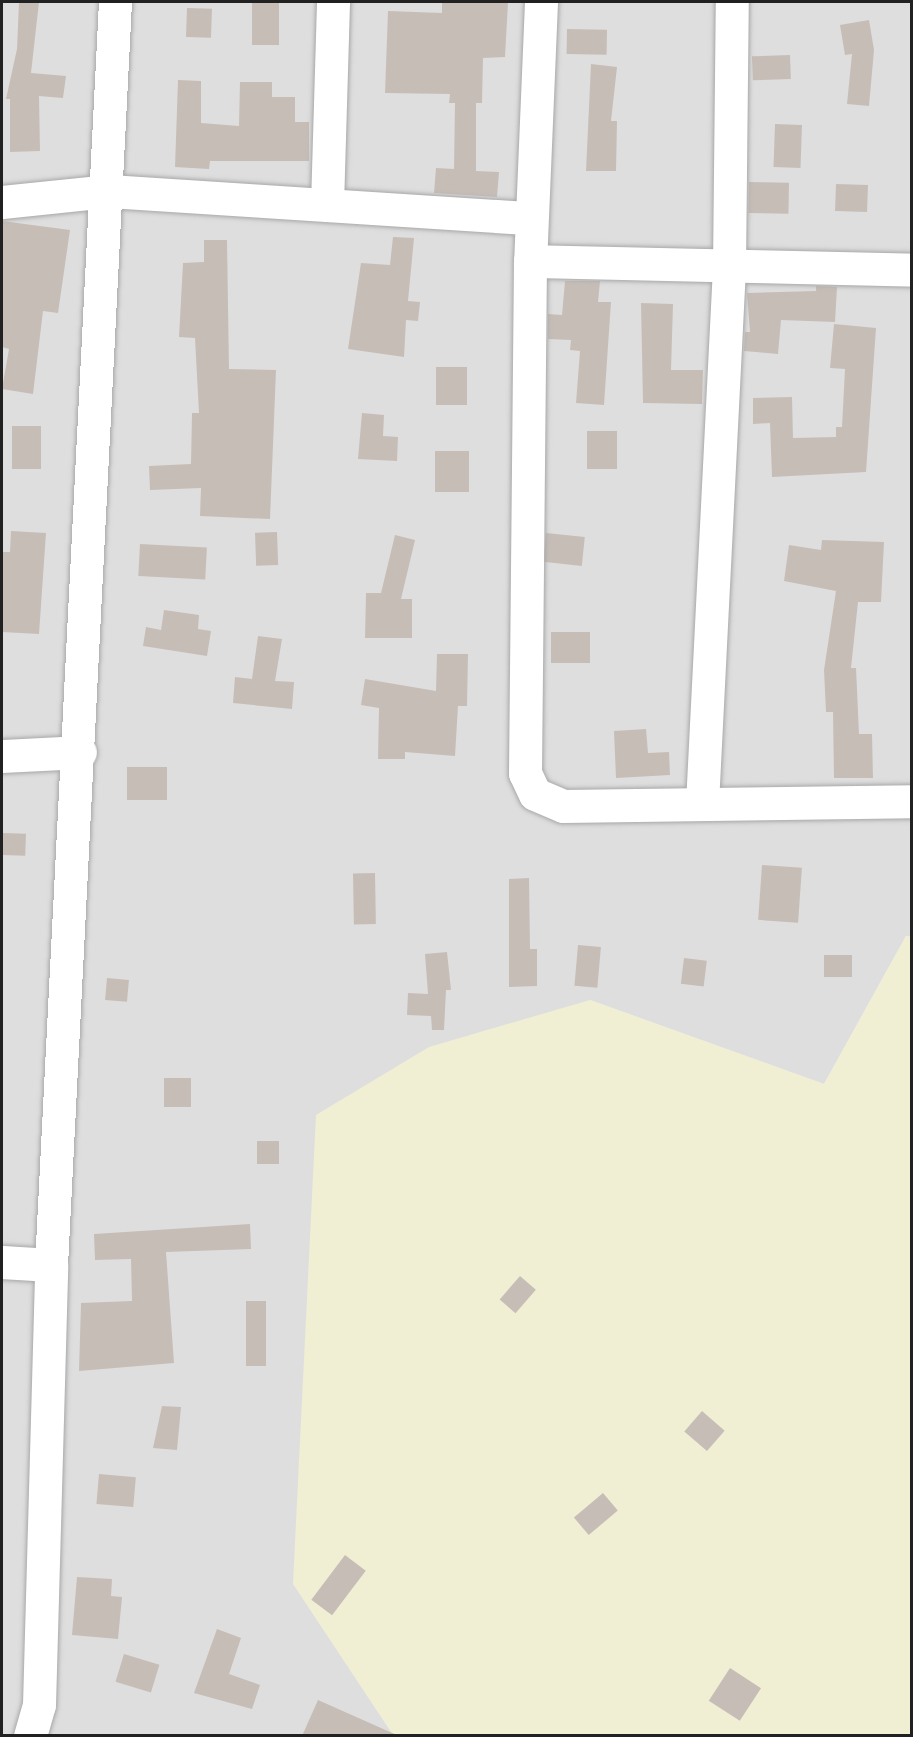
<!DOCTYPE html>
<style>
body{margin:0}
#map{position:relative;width:913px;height:1737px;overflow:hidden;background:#f1ede8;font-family:"Fira Sans Condensed",sans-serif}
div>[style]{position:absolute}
.residential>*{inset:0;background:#dfdede}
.farmland>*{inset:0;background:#f0efd4}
.building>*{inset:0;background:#c6bdb7;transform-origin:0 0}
.roads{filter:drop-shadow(0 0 2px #a8a8a8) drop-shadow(0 0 2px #a8a8a8)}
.minor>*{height:33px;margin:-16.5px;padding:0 16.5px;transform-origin:16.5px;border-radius:16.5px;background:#fff}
span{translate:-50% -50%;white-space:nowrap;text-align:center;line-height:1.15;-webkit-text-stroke:4.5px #fff;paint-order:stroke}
.frame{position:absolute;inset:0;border:3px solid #212121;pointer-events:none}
</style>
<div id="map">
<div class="residential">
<div style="clip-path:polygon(2px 2px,911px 2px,911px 936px,906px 936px,824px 1084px,590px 1000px,393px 1735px,2px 1736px)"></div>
</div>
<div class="farmland">
<div style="clip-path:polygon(906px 936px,911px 936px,911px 1735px,393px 1735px,293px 1584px,316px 1115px,429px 1047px,590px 1000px,824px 1084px)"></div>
</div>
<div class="building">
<div style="clip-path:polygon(19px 2px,39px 2px,31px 73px,66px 76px,63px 98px,39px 96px,40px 151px,10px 152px,10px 99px,6px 99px,17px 49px)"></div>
<div style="left:252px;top:2px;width:27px;height:43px"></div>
<div style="clip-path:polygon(442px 2px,508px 2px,505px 57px,483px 58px,482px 103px,476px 103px,476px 171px,499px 172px,497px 197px,434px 193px,436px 168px,454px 169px,455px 103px,449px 103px,450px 94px,385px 93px,388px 11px,442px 13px)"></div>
<div style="left:187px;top:8px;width:25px;height:29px;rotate:2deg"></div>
<div style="clip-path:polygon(869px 20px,874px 50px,869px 106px,847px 104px,852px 54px,845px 55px,840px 25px)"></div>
<div style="left:567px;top:29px;width:40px;height:25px;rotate:1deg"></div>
<div style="left:790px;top:55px;width:24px;height:38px;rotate:88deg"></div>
<div style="clip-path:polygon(591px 64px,617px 67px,611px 121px,617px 121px,616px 171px,586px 171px)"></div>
<div style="clip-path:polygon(178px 80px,201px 81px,201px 123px,239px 126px,240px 82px,272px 82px,272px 97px,295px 97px,295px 122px,309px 122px,309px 161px,210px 161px,209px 169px,175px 167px)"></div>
<div style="left:775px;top:124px;width:27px;height:43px;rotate:2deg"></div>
<div style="left:749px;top:182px;width:40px;height:31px;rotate:1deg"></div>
<div style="left:836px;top:184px;width:32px;height:27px;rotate:2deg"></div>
<div style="clip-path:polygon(2px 221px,70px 230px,58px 313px,43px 311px,33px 394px,2px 389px,9px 349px,2px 347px)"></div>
<div style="clip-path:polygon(393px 237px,414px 238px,408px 301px,420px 302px,418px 321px,406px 320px,404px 357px,348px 349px,361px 263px,390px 265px)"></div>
<div style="clip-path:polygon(204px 240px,227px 240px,229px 369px,276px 370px,270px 519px,200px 516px,201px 488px,150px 490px,149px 466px,191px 464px,192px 413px,199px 413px,195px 338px,179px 337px,183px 263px,204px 262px)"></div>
<div style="clip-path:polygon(565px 281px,600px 281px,598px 302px,611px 302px,604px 405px,576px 403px,580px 351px,570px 350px,571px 340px,548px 339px,548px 314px,562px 315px)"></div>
<div style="clip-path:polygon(816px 286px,837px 287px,835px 322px,781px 320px,778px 354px,744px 351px,745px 332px,750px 332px,747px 293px,816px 291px)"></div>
<div style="clip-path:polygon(641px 303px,673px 304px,671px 370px,703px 370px,702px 404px,643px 403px)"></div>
<div style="clip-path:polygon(834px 324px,876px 328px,866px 472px,772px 477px,770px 423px,753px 424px,753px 398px,792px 397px,793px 438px,836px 437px,836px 427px,842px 427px,845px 369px,830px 368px)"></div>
<div style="left:436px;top:367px;width:31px;height:38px"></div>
<div style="clip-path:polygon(362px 413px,384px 415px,383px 436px,398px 437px,397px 461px,358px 459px)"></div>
<div style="left:12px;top:426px;width:29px;height:43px"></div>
<div style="left:587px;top:431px;width:30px;height:38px"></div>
<div style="left:469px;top:451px;width:41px;height:34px;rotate:90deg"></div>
<div style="clip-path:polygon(11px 531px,46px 533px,39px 634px,2px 632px,2px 552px,10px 552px)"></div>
<div style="left:277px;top:532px;width:33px;height:22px;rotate:88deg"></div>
<div style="left:546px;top:533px;width:39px;height:29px;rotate:6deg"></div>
<div style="clip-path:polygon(395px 535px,415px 540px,401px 599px,412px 599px,412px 638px,365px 638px,366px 593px,381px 593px)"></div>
<div style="clip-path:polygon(822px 540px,884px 542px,881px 602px,858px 602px,851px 668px,856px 668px,859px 734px,872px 734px,873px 778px,834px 778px,833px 712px,826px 712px,824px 670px,836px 591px,784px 581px,789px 545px,821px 550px)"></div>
<div style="left:140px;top:544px;width:67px;height:32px;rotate:3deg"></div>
<div style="clip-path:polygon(164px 610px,199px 615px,198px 629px,211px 631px,207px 656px,143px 646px,146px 627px,161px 630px)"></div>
<div style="left:551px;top:632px;width:39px;height:31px"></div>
<div style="clip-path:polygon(258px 636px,282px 639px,275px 681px,294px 682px,292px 709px,233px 703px,235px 677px,252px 679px)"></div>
<div style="clip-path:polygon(437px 654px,468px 654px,467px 706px,458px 706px,455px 756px,405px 752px,405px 759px,378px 759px,379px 708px,361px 705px,365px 679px,436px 691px)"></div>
<div style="clip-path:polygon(646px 729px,648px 753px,669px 752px,670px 775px,616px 778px,614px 731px)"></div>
<div style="left:127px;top:767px;width:40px;height:33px"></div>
<div style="left:3px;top:833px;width:23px;height:22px;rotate:2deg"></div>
<div style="left:762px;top:865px;width:40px;height:55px;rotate:4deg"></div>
<div style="left:375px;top:873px;width:51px;height:22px;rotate:89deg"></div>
<div style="clip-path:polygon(529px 878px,530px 949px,537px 949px,537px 986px,509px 987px,509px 879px)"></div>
<div style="left:578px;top:945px;width:23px;height:41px;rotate:5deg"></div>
<div style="clip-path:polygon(447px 952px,451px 990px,446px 990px,444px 1030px,432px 1030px,431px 1016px,407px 1015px,408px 993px,428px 994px,425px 954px)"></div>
<div style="left:824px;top:955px;width:28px;height:22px"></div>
<div style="left:684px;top:958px;width:23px;height:26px;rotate:7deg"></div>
<div style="left:107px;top:978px;width:22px;height:22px;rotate:5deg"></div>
<div style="left:164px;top:1078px;width:27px;height:29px"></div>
<div style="left:279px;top:1141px;width:23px;height:22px;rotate:90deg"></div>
<div style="clip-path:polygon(250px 1224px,251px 1249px,166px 1252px,174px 1363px,79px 1371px,81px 1303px,132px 1301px,131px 1259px,95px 1260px,94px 1234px)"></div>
<div style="left:520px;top:1276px;width:21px;height:31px;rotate:41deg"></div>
<div style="left:246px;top:1301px;width:20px;height:65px"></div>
<div style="clip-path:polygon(162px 1406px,181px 1407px,177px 1450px,153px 1448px)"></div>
<div style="left:702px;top:1411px;width:30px;height:27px;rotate:41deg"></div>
<div style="left:99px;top:1474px;width:37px;height:30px;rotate:5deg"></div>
<div style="left:603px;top:1493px;width:23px;height:38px;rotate:50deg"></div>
<div style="left:345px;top:1555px;width:26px;height:56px;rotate:37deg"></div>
<div style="clip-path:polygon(77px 1577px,112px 1579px,111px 1596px,122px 1597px,118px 1639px,72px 1635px)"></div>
<div style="clip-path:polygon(217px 1629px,241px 1638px,229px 1674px,260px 1685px,252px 1709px,194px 1693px)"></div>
<div style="left:124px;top:1654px;width:37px;height:29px;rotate:17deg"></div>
<div style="left:730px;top:1668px;width:37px;height:39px;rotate:33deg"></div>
<div style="clip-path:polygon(318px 1700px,399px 1736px,302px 1736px)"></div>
</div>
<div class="roads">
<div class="minor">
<div style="left:541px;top:2px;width:259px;rotate:92.4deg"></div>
<div style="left:530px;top:261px;width:512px;rotate:90.56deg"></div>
<div style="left:525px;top:773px;width:23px;rotate:65deg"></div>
<div style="left:535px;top:794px;width:30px;rotate:23deg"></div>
<div style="left:563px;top:806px;width:349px;rotate:-0.8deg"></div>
<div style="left:2px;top:202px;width:108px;rotate:-5.9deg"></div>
<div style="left:109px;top:191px;width:423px;rotate:3.7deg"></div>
<div style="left:327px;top:205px;width:203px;rotate:-88.3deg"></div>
<div style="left:530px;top:261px;width:382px;rotate:1.3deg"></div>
<div style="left:2px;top:756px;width:78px;rotate:-2.9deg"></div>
<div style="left:702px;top:804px;width:537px;rotate:-87.12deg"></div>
<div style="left:729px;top:268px;width:266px;rotate:-89.4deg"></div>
<div style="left:2px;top:1262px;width:49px;rotate:3.5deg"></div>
<div style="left:30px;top:1736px;width:32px;rotate:-74deg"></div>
<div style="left:39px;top:1705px;width:440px;rotate:-88.4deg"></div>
<div style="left:51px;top:1265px;width:1265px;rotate:-87.1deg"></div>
</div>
</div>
<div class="frame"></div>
</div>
